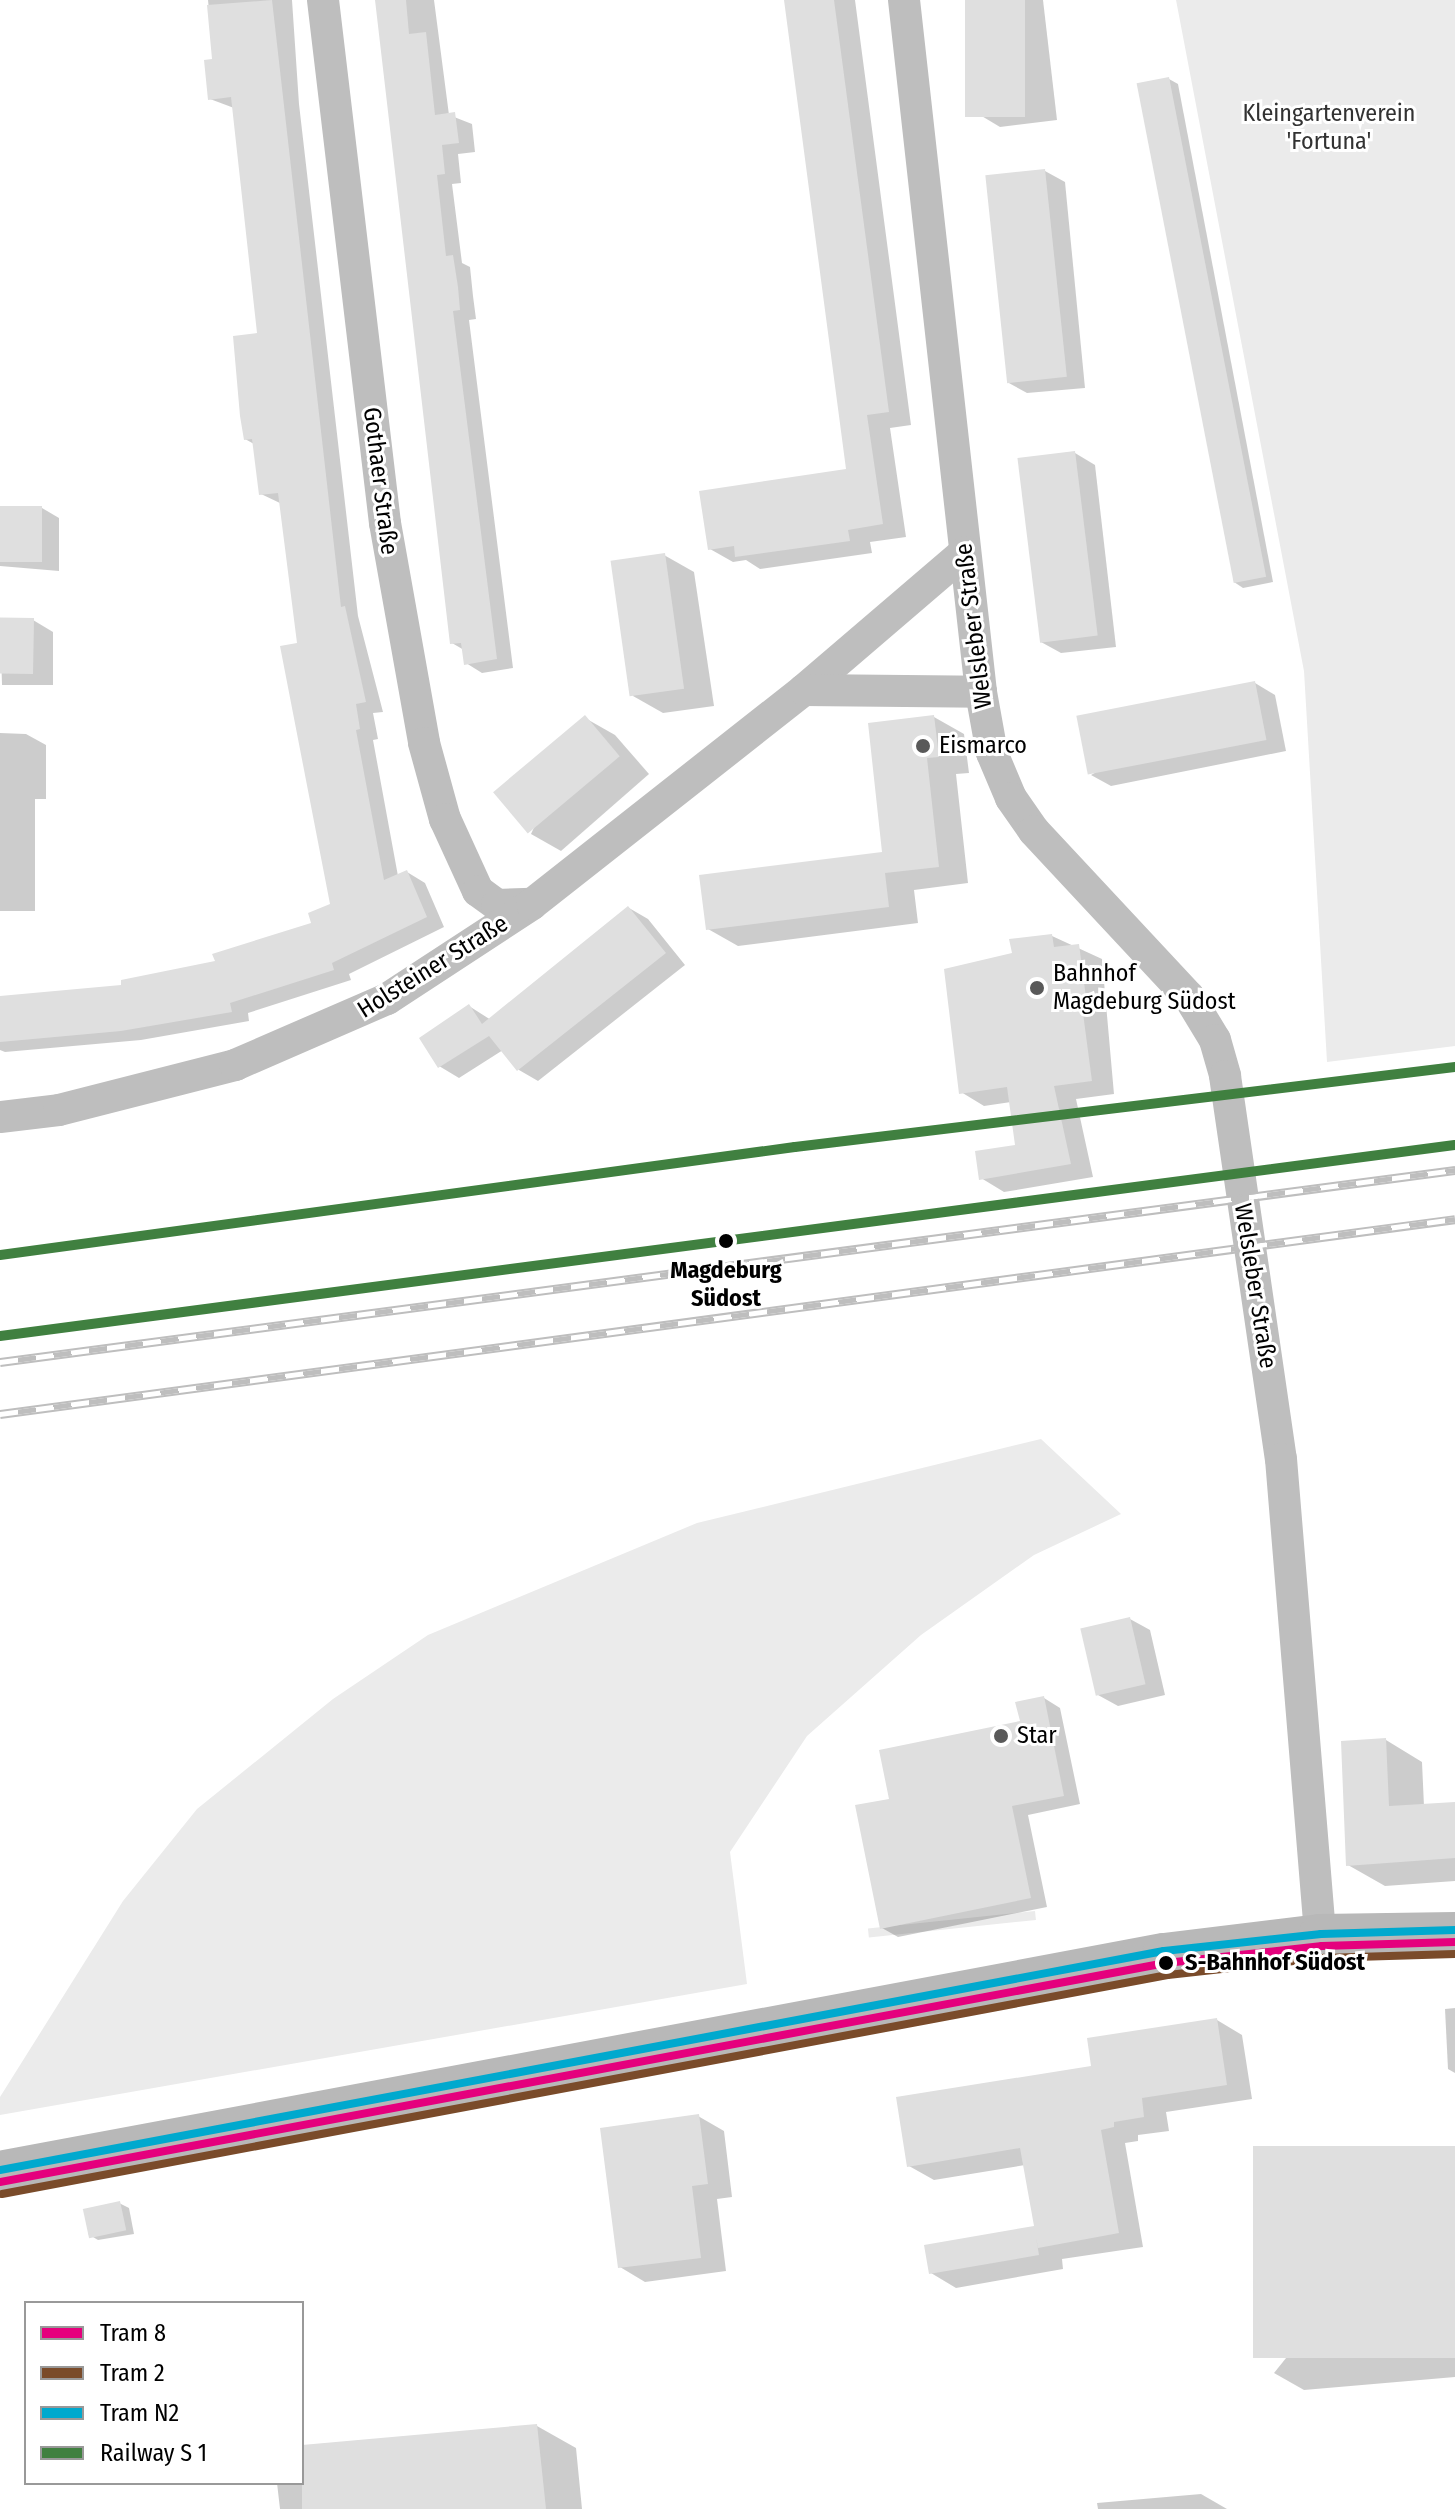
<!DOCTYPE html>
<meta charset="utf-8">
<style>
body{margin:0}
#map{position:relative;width:1455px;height:2509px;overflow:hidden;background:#fff;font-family:"Fira Sans Condensed",sans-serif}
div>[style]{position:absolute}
.green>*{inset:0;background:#ebebeb;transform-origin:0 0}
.shadow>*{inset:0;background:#0003}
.building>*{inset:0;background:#dfdfdf;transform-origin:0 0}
.minor>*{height:32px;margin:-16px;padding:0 16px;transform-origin:16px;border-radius:16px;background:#bebebe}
.secondary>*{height:44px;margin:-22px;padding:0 22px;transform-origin:22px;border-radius:22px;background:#b8b8b8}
.rail>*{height:9px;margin-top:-4.5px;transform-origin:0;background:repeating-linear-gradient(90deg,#fff 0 18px,#bebebe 0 36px);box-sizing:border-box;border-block:2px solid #bebebe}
.rail-1>*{height:10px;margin:-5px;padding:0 5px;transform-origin:5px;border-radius:5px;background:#408040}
.tram-1>*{height:8px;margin:-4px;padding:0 4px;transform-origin:4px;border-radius:4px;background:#e5007d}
.tram-2>*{height:8px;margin:-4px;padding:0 4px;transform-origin:4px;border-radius:4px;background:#7a4b2a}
.tram-3>*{height:8px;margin:-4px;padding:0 4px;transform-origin:4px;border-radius:4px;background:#00a9ce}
.dots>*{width:22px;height:22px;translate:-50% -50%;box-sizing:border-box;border:4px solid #fff;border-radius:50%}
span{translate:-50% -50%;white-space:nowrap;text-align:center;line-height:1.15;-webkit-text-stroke:6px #fff;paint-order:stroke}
.park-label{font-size:24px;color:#323232}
.street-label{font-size:24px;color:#000}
.poi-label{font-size:24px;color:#000}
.left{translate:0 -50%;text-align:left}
.stop-label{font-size:24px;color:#000;font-weight:700}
.legend{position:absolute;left:24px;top:2301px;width:280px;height:184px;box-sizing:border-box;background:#fff;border:2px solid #999;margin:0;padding:10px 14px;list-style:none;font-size:24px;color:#000}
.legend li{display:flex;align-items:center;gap:16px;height:40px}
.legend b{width:40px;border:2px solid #999}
</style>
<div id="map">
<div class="green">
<div style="clip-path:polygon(1176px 0,1455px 0,1455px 1046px,1327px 1062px,1304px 671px)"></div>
<div style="clip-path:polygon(1041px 1439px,1121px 1514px,1034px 1555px,921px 1635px,807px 1736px,730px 1852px,747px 1984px,0 2115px,0 2097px,123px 1901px,197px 1809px,333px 1699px,428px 1635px,697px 1523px)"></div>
<div style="left:1035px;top:1911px;width:9px;height:168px;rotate:84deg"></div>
</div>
<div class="shadow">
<div style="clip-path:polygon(208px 0,292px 0,299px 104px,358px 616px,383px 712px,373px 713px,378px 739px,373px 740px,398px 876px,407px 872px,425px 883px,444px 927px,349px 974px,351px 980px,248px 1013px,249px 1021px,141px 1040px,5px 1052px,0 1050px,0 998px,123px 987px,218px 963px,313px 924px,332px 905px,282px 504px,261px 494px,254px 444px,245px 439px,259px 335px,234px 108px,210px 99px,214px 61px)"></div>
<div style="clip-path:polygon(378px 0,434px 0,449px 115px,472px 124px,475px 152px,458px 154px,461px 183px,452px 184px,462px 263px,470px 267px,473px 296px,476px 319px,469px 320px,513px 668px,482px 673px,466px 663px,464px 650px,452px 643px)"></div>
<div style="clip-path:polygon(786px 0,855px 0,911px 425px,890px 428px,906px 537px,870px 542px,872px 553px,760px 569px,746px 560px,733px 562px,710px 549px,849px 471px)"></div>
<div style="clip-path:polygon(967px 0,1043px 0,1057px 120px,1000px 127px,980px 115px)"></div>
<div style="clip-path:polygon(1169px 79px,1178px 84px,1273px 582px,1243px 588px,1234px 582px)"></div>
<div style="clip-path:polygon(1045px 171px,1065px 182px,1085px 388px,1027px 393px,1007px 382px)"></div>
<div style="clip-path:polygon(1075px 453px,1095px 465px,1116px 647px,1061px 653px,1041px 642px)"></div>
<div style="clip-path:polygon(0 508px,42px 508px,59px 518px,59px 571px,0 566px)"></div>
<div style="clip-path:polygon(664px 555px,694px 572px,714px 706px,663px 713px,633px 696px)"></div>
<div style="clip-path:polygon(33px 620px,53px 632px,53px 685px,2px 685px,0 621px)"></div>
<div style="clip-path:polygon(1255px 683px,1275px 695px,1286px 751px,1111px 786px,1091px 775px)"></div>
<div style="clip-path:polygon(934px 717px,964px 734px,969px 773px,956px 774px,968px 883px,914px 890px,918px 923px,738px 946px,708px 929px,884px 854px)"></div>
<div style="clip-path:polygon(585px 718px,615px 735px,649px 774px,561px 851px,531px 834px)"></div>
<div style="clip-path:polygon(0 733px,26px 734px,46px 745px,46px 799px,35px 799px,35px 911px,0 911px)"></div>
<div style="clip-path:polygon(629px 908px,648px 919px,685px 965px,538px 1081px,519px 1070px,503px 1050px,459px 1078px,439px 1066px,469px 1006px,491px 1020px)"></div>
<div style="clip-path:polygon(1052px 936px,1102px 959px,1114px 1094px,1076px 1099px,1093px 1177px,1004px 1192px,981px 1178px,1017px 1147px,1011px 1102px,984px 1106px,961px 1092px,1014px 954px)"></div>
<div style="clip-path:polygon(1130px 1619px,1150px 1630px,1165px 1695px,1118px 1706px,1098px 1695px)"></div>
<div style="clip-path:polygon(1044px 1698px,1060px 1708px,1080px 1804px,1028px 1815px,1047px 1907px,898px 1937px,882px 1928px,891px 1800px,1022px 1723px)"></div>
<div style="clip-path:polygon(1386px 1740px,1422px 1762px,1424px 1806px,1455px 1804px,1455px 1881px,1385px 1886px,1348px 1865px)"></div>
<div style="clip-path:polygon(1455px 2008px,1455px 2073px,1448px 2069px,1445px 2009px)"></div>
<div style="clip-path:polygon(1217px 2020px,1242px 2035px,1252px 2099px,1166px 2112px,1169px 2131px,1138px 2135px,1138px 2141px,1125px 2143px,1143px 2247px,1062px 2259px,1063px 2269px,956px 2288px,931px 2273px,1037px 2227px,1025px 2165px,934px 2180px,909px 2166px,1094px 2067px)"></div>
<div style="clip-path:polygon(698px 2116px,724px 2131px,732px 2197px,717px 2199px,726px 2271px,645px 2282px,620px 2267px)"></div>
<div style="clip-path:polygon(1455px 2148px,1455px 2377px,1304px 2390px,1274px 2373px)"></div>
<div style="clip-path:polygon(119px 2203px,129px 2208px,134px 2234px,98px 2240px,88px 2234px)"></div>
<div style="clip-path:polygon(537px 2426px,576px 2448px,582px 2509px,280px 2509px,277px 2483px,302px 2483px,302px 2447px)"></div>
<div style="clip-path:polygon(1201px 2494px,1227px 2509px,1098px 2509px,1097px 2503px)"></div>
</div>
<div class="building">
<div style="clip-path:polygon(272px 0,341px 607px,345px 606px,366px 702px,356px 704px,360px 729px,356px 730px,384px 880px,407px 870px,427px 917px,332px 963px,334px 970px,230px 1003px,232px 1012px,121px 1031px,0 1042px,0 996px,121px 985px,121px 980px,215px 961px,212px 954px,311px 923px,308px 913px,330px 904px,280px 646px,297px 643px,278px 493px,259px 495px,252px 439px,244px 440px,240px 416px,233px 336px,257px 333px,231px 97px,208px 100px,204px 60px,212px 59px,207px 5px)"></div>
<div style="clip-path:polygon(375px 0,406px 0,409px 34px,426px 32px,435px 115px,455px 112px,459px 143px,442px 145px,445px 174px,437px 175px,446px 256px,453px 255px,458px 287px,460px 310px,453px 311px,497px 659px,464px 665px,461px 643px,450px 644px)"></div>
<div style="clip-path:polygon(784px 0,834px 0,889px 412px,867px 415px,883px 524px,848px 530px,850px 541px,735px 557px,734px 546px,708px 550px,699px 491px,846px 469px)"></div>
<div style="left:965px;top:0;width:60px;height:117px"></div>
<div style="left:1169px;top:77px;width:509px;height:33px;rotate:79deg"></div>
<div style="left:1045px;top:169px;width:209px;height:60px;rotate:84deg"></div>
<div style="left:1075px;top:451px;width:186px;height:58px;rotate:83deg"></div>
<div style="left:0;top:506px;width:42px;height:56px"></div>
<div style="left:665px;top:553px;width:137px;height:55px;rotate:82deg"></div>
<div style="left:34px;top:618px;width:56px;height:34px;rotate:91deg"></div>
<div style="left:1255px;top:681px;width:60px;height:182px;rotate:79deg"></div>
<div style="left:585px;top:715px;width:54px;height:120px;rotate:50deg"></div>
<div style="clip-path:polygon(934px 715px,939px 757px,927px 758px,939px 867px,885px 873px,889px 907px,706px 930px,699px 875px,882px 852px,868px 723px)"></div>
<div style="clip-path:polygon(628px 906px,666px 953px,517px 1071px,489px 1036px,438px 1068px,419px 1038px,469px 1004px,482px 1024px)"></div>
<div style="clip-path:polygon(1052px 934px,1054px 947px,1079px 944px,1088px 1013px,1083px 1013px,1092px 1081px,1054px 1086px,1071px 1164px,979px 1180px,975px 1151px,1015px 1145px,1007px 1087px,959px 1094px,944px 969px,1012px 953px,1009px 939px)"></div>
<div style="left:1130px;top:1617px;width:69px;height:51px;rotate:77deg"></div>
<div style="clip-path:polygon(1044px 1696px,1064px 1796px,1012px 1806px,1031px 1898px,880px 1929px,855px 1805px,889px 1799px,879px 1750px,1020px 1721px,1015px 1702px)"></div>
<div style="clip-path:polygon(1386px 1738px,1389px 1806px,1455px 1802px,1455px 1858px,1346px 1866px,1341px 1741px)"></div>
<div style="clip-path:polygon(1217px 2018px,1227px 2085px,1142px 2098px,1144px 2117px,1114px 2122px,1114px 2127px,1101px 2130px,1119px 2233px,1038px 2248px,1036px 2237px,1039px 2255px,929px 2274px,924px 2245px,1034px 2226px,1020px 2148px,907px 2167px,896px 2097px,1091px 2066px,1087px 2038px)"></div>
<div style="clip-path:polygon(699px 2114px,708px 2184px,692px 2186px,701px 2258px,618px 2268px,600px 2128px)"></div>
<div style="left:1455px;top:2146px;width:212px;height:202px;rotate:90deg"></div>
<div style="left:120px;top:2201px;width:30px;height:38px;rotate:78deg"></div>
<div style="clip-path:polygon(537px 2424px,546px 2509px,302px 2509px,302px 2445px)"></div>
</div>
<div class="minor">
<div style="left:323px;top:0;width:527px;rotate:83.24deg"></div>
<div style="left:385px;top:523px;width:223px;rotate:79.9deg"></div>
<div style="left:424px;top:743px;width:79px;rotate:74.6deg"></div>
<div style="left:445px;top:819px;width:79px;rotate:65.4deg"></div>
<div style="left:478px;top:891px;width:24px;rotate:36deg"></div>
<div style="left:497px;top:905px;width:35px;rotate:-2deg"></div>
<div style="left:904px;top:0;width:696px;rotate:83.65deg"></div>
<div style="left:981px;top:692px;width:62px;rotate:79.8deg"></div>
<div style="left:992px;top:753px;width:49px;rotate:67.1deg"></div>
<div style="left:1011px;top:798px;width:40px;rotate:55.1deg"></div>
<div style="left:1034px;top:831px;width:227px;rotate:47deg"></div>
<div style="left:1189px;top:997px;width:50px;rotate:58.8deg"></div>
<div style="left:1215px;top:1040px;width:37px;rotate:74deg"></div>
<div style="left:1225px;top:1076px;width:387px;rotate:81.7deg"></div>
<div style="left:1281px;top:1459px;width:479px;rotate:85.3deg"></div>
<div style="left:804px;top:690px;width:212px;rotate:-40.6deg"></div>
<div style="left:0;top:1117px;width:59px;rotate:-6.8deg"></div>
<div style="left:59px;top:1110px;width:182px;rotate:-14.3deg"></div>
<div style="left:235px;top:1065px;width:166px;rotate:-23.5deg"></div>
<div style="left:387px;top:999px;width:173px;rotate:-33.2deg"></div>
<div style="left:532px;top:904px;width:346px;rotate:-38.2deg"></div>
<div style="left:804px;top:690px;width:177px;rotate:0.6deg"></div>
</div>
<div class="secondary">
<div style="left:0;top:2173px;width:1184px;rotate:-10.61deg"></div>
<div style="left:1164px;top:1955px;width:157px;rotate:-6.9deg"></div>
<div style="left:1320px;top:1936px;width:135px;rotate:-0.8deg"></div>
</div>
<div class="rail">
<div style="left:0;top:1362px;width:1468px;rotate:-7.52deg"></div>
<div style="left:0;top:1414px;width:1468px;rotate:-7.63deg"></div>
</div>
<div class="rail-1">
<div style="left:0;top:1255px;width:802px;rotate:-7.74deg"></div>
<div style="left:795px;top:1147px;width:665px;rotate:-6.91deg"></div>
<div style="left:0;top:1336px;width:1467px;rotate:-7.48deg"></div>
</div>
<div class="tram-1">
<div style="left:0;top:2182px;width:1186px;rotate:-10.64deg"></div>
<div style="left:1166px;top:1963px;width:157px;rotate:-6.2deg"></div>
<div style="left:1322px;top:1946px;width:133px;rotate:-1.7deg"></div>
</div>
<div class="tram-2">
<div style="left:2px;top:2194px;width:1186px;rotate:-10.64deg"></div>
<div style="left:1168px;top:1975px;width:156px;rotate:-6.3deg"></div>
<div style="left:1323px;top:1958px;width:132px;rotate:-1.7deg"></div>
</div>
<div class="tram-3">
<div style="left:0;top:2170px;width:1184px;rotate:-10.66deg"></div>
<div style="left:1164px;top:1951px;width:158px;rotate:-6.2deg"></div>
<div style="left:1321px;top:1934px;width:134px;rotate:-1.7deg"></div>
</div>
<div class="dots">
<div style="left:923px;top:746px;background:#595959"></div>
<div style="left:1037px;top:988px;background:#595959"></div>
<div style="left:726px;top:1241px;background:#000"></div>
<div style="left:1001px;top:1736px;background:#595959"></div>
<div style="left:1166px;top:1963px;background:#000"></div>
</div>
<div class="park-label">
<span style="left:1329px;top:128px">Kleingartenverein<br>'Fortuna'</span>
</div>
<div class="street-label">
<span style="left:380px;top:481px;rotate:83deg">Gothaer Straße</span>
<span style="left:974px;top:626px;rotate:-97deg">Welsleber Straße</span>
<span style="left:433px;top:967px;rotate:-32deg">Holsteiner Straße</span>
<span style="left:1255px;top:1286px;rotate:81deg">Welsleber Straße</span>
</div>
<div class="poi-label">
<span class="left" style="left:939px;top:746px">Eismarco</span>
<span class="left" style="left:1053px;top:988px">Bahnhof<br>Magdeburg Südost</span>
<span class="left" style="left:1017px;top:1736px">Star</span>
</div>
<div class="stop-label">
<span style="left:726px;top:1285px">Magdeburg<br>Südost</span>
<span class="left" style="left:1185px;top:1963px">S-Bahnhof Südost</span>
</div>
<ul class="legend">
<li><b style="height:10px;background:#e5007d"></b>Tram 8</li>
<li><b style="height:10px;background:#7a4b2a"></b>Tram 2</li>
<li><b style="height:10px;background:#00a9ce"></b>Tram N2</li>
<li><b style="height:10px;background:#408040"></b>Railway S 1</li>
</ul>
</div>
